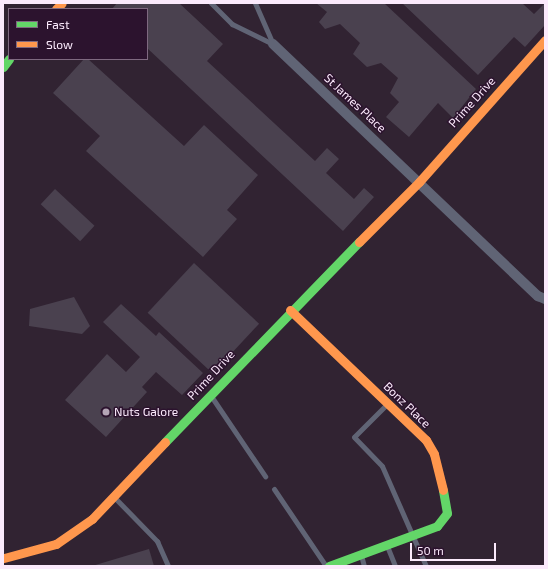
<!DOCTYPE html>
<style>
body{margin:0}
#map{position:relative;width:548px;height:569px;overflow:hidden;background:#312332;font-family:"Exo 2",sans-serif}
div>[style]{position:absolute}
.building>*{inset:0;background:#4a414f;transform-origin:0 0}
.lane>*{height:5px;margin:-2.5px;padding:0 2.5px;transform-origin:2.5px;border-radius:2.5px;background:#606475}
.street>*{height:10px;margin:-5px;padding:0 5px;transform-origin:5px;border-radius:5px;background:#606475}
.fast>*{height:9px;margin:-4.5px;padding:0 4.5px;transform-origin:4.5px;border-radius:4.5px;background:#63d668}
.slow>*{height:9px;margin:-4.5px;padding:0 4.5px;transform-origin:4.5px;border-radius:4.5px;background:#ff974d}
.dots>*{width:11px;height:11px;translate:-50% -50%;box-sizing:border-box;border:2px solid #2c132e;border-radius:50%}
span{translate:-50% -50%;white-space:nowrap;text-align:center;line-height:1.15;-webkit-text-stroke:3px #2c132e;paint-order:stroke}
.street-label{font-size:12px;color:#fbeafc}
.poi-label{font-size:12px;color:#fbeafc}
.left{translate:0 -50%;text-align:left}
.frame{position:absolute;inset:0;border:4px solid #fbeafc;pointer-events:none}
.legend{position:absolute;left:8px;top:8px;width:140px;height:52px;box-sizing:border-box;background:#2c132e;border:1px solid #7f6980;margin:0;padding:5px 7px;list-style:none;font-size:12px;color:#fbeafc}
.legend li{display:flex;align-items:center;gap:8px;height:20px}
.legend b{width:20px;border:1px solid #7f6980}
.scale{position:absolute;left:410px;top:543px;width:86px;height:18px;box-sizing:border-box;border:2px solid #fbeafc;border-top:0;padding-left:5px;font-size:12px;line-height:14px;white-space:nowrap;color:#fbeafc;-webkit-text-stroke:3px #2c132e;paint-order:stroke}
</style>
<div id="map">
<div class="building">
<div style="clip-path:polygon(117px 3px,179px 3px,223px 44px,207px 61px,315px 161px,327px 148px,339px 159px,326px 173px,354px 199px,364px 188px,374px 197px,343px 231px,147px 48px,147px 9px,112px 9px)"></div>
<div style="clip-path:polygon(316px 3px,384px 3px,476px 89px,453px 118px,438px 103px,409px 137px,386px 117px,399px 102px,390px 93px,398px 78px,381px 63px,367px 67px,353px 54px,360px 43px,340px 24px,325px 29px,319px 22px,327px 12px)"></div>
<div style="clip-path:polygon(402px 3px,522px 3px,534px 14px,545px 3px,545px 25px,525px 47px,514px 37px,478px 75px)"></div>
<div style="clip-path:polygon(84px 59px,88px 59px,184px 146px,204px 125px,258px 175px,227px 210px,237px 219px,203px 257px,86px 151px,100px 136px,53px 93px)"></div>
<div style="left:55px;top:189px;width:54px;height:21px;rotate:43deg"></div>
<div style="left:194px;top:263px;width:89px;height:68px;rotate:43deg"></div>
<div style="clip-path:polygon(74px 297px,90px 326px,82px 334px,29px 326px,30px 309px)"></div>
<div style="clip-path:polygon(121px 304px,156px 336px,159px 332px,203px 373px,182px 395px,156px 372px,142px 387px,147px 392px,106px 437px,65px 400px,107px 354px,126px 372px,140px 357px,103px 322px)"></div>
<div style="clip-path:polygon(149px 549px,154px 566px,92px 566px)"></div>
</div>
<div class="lane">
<div style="left:211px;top:3px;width:30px;rotate:45deg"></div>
<div style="left:232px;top:24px;width:46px;rotate:26deg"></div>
<div style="left:255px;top:3px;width:45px;rotate:66.3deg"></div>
<div style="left:211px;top:396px;width:97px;rotate:56deg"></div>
<div style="left:386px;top:405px;width:45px;rotate:135deg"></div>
<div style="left:354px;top:437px;width:40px;rotate:46deg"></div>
<div style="left:382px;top:466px;width:109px;rotate:66.3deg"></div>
<div style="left:274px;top:489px;width:93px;rotate:56deg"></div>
<div style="left:114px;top:497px;width:62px;rotate:45.7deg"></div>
<div style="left:157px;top:541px;width:27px;rotate:66deg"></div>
<div style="left:387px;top:546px;width:22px;rotate:68deg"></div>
<div style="left:361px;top:555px;width:11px;rotate:75deg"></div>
</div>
<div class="street">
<div style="left:273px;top:44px;width:366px;rotate:43.6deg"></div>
<div style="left:538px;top:296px;width:8px;rotate:23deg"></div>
</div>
<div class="fast">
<div style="left:3px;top:67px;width:10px;rotate:-53deg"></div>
<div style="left:165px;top:442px;width:279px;rotate:-45.9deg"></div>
<div style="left:329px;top:566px;width:115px;rotate:-20.3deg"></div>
<div style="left:437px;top:526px;width:16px;rotate:-52deg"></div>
<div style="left:447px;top:513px;width:23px;rotate:-100deg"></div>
</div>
<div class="slow">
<div style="left:56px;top:9px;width:8px;rotate:-45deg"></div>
<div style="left:359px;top:242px;width:85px;rotate:-45deg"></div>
<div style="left:419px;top:182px;width:190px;rotate:-48.4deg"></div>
<div style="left:290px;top:310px;width:188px;rotate:43.7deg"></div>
<div style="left:426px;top:440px;width:16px;rotate:60deg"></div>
<div style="left:434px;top:454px;width:37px;rotate:76deg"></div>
<div style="left:4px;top:558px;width:54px;rotate:-15.1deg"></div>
<div style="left:56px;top:544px;width:44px;rotate:-34.8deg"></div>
<div style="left:92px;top:519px;width:106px;rotate:-46.5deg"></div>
</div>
<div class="dots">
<div style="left:106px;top:412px;background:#b4a4b5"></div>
</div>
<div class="street-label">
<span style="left:472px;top:102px;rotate:-48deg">Prime Drive</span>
<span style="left:355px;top:103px;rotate:43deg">St James Place</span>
<span style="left:211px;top:375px;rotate:-47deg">Prime Drive</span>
<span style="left:407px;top:405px;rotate:44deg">Bonz Place</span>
</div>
<div class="poi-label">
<span class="left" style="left:114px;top:412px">Nuts Galore</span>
</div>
<div class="frame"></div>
<ul class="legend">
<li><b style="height:5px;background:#63d668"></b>Fast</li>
<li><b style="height:5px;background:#ff974d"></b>Slow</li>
</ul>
<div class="scale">50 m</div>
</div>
